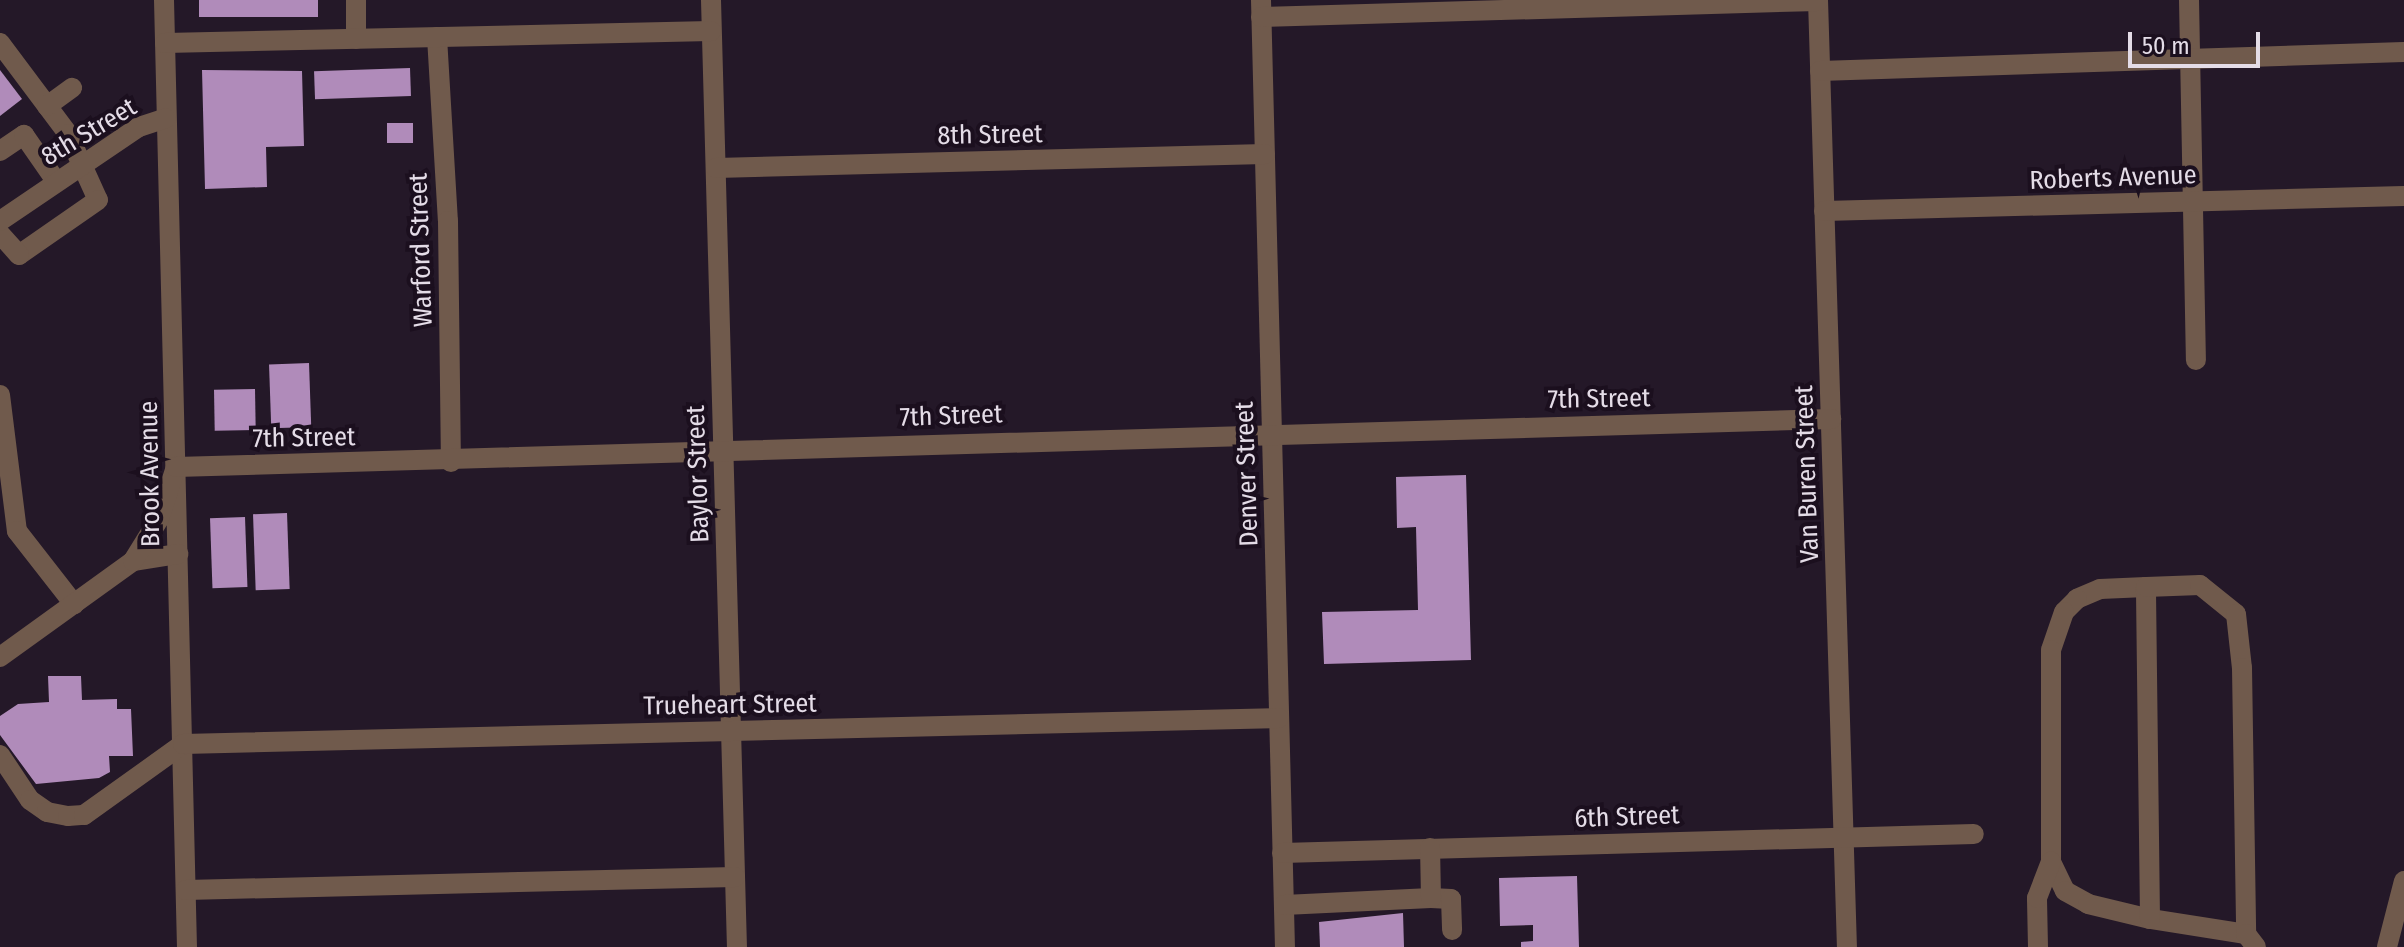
<!DOCTYPE html>
<style>
body{margin:0}
#map{position:relative;width:2404px;height:947px;overflow:hidden;background:#241828;font-family:"Fira Sans Condensed",sans-serif}
div>[style]{position:absolute}
.building>*{inset:0;background:#b08bba;transform-origin:0 0}
.minor>*{height:20px;margin:-10px;padding:0 10px;transform-origin:10px;border-radius:10px;background:#705a4c}
span{translate:-50% -50%;white-space:nowrap;text-align:center;line-height:1.15;-webkit-text-stroke:8px #1b0f1e;paint-order:stroke}
.street-label{font-size:26px;color:#e4dce7}
.scale{position:absolute;left:2128px;top:32px;width:132px;height:36px;box-sizing:border-box;border:4px solid #e4dce7;border-top:0;padding-left:10px;font-size:24px;line-height:28px;white-space:nowrap;color:#e4dce7;-webkit-text-stroke:6px #1b0f1e;paint-order:stroke}
</style>
<div id="map">
<div class="building">
<div style="left:199px;top:0;width:119px;height:17px"></div>
<div style="left:410px;top:68px;width:28px;height:96px;rotate:88deg"></div>
<div style="clip-path:polygon(0 70px,22px 99px,0 116px)"></div>
<div style="clip-path:polygon(202px 70px,302px 71px,304px 146px,266px 147px,267px 187px,205px 189px)"></div>
<div style="left:413px;top:123px;width:20px;height:26px;rotate:90deg"></div>
<div style="left:309px;top:363px;width:64px;height:40px;rotate:88deg"></div>
<div style="left:255px;top:389px;width:41px;height:41px;rotate:89deg"></div>
<div style="clip-path:polygon(1466px 475px,1471px 660px,1324px 664px,1322px 612px,1418px 610px,1416px 527px,1397px 528px,1396px 477px)"></div>
<div style="left:287px;top:513px;width:76px;height:34px;rotate:88deg"></div>
<div style="left:245px;top:517px;width:70px;height:35px;rotate:88deg"></div>
<div style="clip-path:polygon(48px 676px,81px 676px,82px 700px,117px 699px,117px 709px,131px 709px,133px 756px,109px 756px,110px 772px,99px 778px,36px 784px,0 735px,0 716px,18px 704px,49px 702px)"></div>
<div style="clip-path:polygon(1577px 876px,1579px 947px,1521px 947px,1521px 942px,1533px 941px,1533px 925px,1500px 926px,1499px 878px)"></div>
<div style="clip-path:polygon(1403px 913px,1404px 947px,1320px 947px,1319px 922px)"></div>
</div>
<div class="minor">
<div style="left:164px;top:0;width:947px;rotate:88.61deg"></div>
<div style="left:356px;top:0;width:39px;rotate:90deg"></div>
<div style="left:711px;top:0;width:947px;rotate:88.43deg"></div>
<div style="left:1261px;top:0;width:947px;rotate:88.55deg"></div>
<div style="left:1818px;top:0;width:947px;rotate:88.25deg"></div>
<div style="left:2189px;top:0;width:360px;rotate:88.9deg"></div>
<div style="left:1261px;top:17px;width:557px;rotate:-1.65deg"></div>
<div style="left:437px;top:37px;width:184px;rotate:86.6deg"></div>
<div style="left:448px;top:221px;width:241px;rotate:89.3deg"></div>
<div style="left:0;top:43px;width:114px;rotate:53.2deg"></div>
<div style="left:68px;top:134px;width:72px;rotate:65.6deg"></div>
<div style="left:98px;top:200px;width:96px;rotate:145.2deg"></div>
<div style="left:19px;top:255px;width:28px;rotate:-132deg"></div>
<div style="left:165px;top:43px;width:546px;rotate:-1.26deg"></div>
<div style="left:1820px;top:71px;width:584px;rotate:-1.86deg"></div>
<div style="left:47px;top:106px;width:31px;rotate:-36deg"></div>
<div style="left:0;top:151px;width:29px;rotate:-34deg"></div>
<div style="left:24px;top:135px;width:56px;rotate:55.2deg"></div>
<div style="left:716px;top:168px;width:549px;rotate:-1.46deg"></div>
<div style="left:1824px;top:211px;width:580px;rotate:-1.48deg"></div>
<div style="left:0;top:221px;width:168px;rotate:-34.1deg"></div>
<div style="left:139px;top:127px;width:28px;rotate:-18deg"></div>
<div style="left:0;top:395px;width:137px;rotate:82.9deg"></div>
<div style="left:17px;top:531px;width:93px;rotate:52deg"></div>
<div style="left:133px;top:561px;width:46px;rotate:-8.8deg"></div>
<div style="left:2146px;top:587px;width:46px;rotate:177.5deg"></div>
<div style="left:2100px;top:589px;width:25px;rotate:157deg"></div>
<div style="left:2077px;top:599px;width:18px;rotate:135deg"></div>
<div style="left:2064px;top:612px;width:40px;rotate:108.9deg"></div>
<div style="left:2051px;top:650px;width:212px;rotate:90deg"></div>
<div style="left:2051px;top:862px;width:32px;rotate:64deg"></div>
<div style="left:2065px;top:891px;width:26px;rotate:29deg"></div>
<div style="left:2088px;top:904px;width:64px;rotate:13.6deg"></div>
<div style="left:0;top:657px;width:164px;rotate:-35.8deg"></div>
<div style="left:133px;top:561px;width:49px;rotate:-58.2deg"></div>
<div style="left:159px;top:519px;width:55px;rotate:-71.9deg"></div>
<div style="left:176px;top:467px;width:1656px;rotate:-1.66deg"></div>
<div style="left:0;top:755px;width:54px;rotate:56.3deg"></div>
<div style="left:30px;top:800px;width:21px;rotate:35deg"></div>
<div style="left:47px;top:812px;width:21px;rotate:11deg"></div>
<div style="left:68px;top:816px;width:16px;rotate:-4deg"></div>
<div style="left:84px;top:815px;width:122px;rotate:-35.6deg"></div>
<div style="left:183px;top:744px;width:1096px;rotate:-1.36deg"></div>
<div style="left:1282px;top:853px;width:692px;rotate:-1.57deg"></div>
<div style="left:186px;top:890px;width:549px;rotate:-1.36deg"></div>
<div style="left:1431px;top:898px;width:20px;rotate:3deg"></div>
<div style="left:1451px;top:899px;width:31px;rotate:88deg"></div>
<div style="left:1284px;top:905px;width:147px;rotate:-2.7deg"></div>
<div style="left:1431px;top:898px;width:50px;rotate:-91.1deg"></div>
<div style="left:2246px;top:934px;width:97px;rotate:-171.1deg"></div>
<div style="left:2150px;top:919px;width:332px;rotate:-90.7deg"></div>
<div style="left:2146px;top:587px;width:54px;rotate:-2.1deg"></div>
<div style="left:2200px;top:585px;width:46px;rotate:38.9deg"></div>
<div style="left:2236px;top:614px;width:54px;rotate:83.7deg"></div>
<div style="left:2242px;top:668px;width:266px;rotate:89.1deg"></div>
<div style="left:2246px;top:934px;width:16px;rotate:52deg"></div>
<div style="left:2038px;top:947px;width:49px;rotate:-91.2deg"></div>
<div style="left:2037px;top:898px;width:39px;rotate:-69deg"></div>
<div style="left:2387px;top:947px;width:68px;rotate:-75.6deg"></div>
</div>
<div class="street-label">
<span style="left:89px;top:132px;rotate:-31deg">8th Street</span>
<span style="left:990px;top:135px;rotate:-1deg">8th Street</span>
<span style="left:2113px;top:178px;rotate:-2deg">Roberts Avenue</span>
<span style="left:421px;top:250px;rotate:-92deg">Warford Street</span>
<span style="left:1599px;top:399px;rotate:-1deg">7th Street</span>
<span style="left:951px;top:416px;rotate:-2deg">7th Street</span>
<span style="left:304px;top:438px;rotate:-1deg">7th Street</span>
<span style="left:150px;top:474px;rotate:-91deg">Brook Avenue</span>
<span style="left:698px;top:474px;rotate:-92deg">Baylor Street</span>
<span style="left:1247px;top:474px;rotate:-92deg">Denver Street</span>
<span style="left:1807px;top:474px;rotate:-92deg">Van Buren Street</span>
<span style="left:730px;top:705px;rotate:-1deg">Trueheart Street</span>
<span style="left:1627px;top:817px;rotate:-2deg">6th Street</span>
</div>
<div class="scale">50 m</div>
</div>
